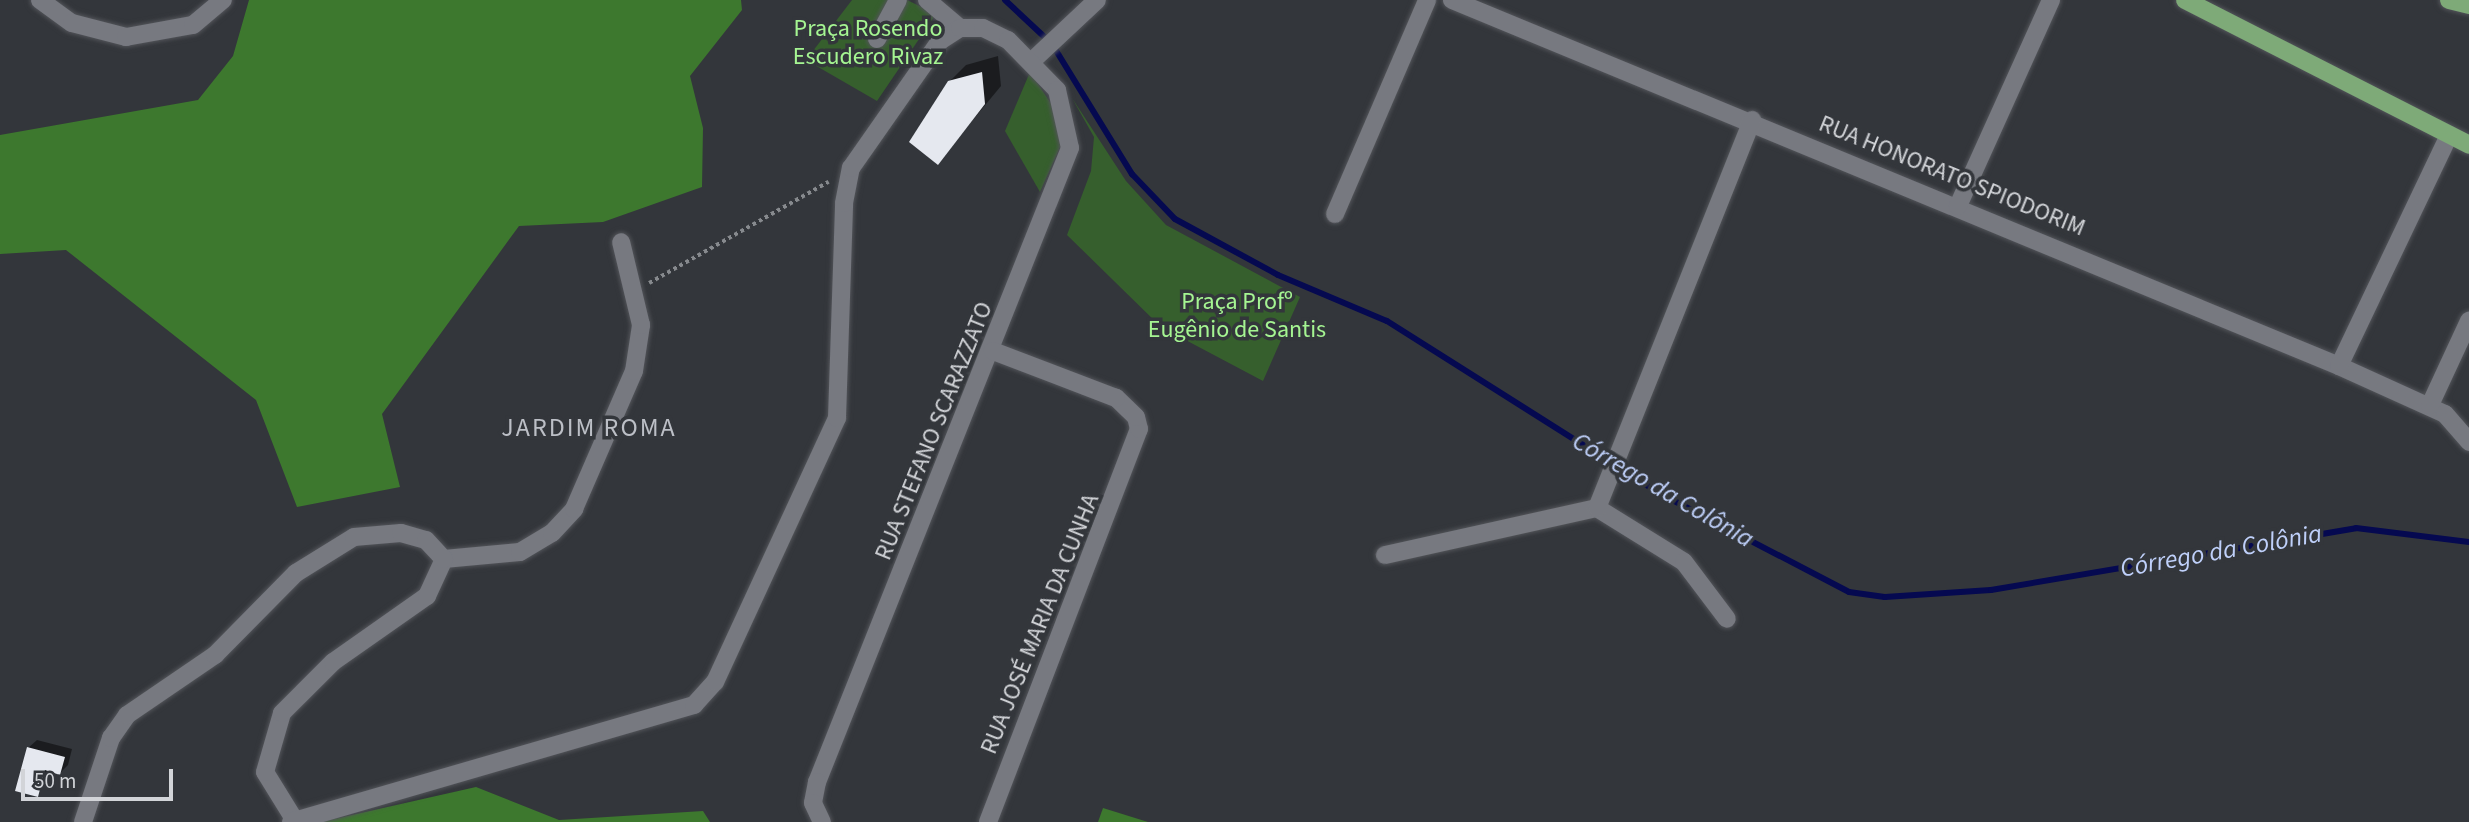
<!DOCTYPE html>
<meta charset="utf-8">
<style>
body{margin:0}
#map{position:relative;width:2469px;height:822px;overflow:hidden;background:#33363b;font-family:"Source Sans 3",sans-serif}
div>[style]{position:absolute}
.green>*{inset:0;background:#365f2d}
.forest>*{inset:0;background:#3d782e}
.shadow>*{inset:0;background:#0007}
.stream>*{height:6px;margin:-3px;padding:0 3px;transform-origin:3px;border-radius:3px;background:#050950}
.building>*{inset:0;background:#e5e8ef}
.path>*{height:3.5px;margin-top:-1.75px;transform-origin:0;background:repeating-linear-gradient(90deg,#878a8e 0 3.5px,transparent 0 7px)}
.roads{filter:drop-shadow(0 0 2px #525459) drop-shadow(0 0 2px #525459)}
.minor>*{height:18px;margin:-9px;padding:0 9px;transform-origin:9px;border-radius:9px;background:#777980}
.major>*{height:18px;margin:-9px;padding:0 9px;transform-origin:9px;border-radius:9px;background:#7eaa78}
span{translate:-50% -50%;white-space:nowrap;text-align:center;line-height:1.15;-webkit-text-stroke:7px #33363b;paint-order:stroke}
.park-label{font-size:24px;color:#a5f592}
.street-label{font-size:24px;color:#d2d4d8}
.neighbourhood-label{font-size:26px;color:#bcbfc6;letter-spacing:2px}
.water-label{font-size:26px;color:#bfd0fa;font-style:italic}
.scale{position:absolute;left:21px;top:769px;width:152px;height:32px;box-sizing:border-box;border:4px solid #d2d4d8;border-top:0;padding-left:9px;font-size:21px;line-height:24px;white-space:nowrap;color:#d2d4d8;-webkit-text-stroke:5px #33363b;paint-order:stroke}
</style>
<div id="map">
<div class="green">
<div style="clip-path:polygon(852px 0,907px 0,936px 14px,877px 101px,806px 60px)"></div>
<div style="clip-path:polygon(1030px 72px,1058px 114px,1061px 145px,1040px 192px,1005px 131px)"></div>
<div style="clip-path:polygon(1072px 98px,1126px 181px,1166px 225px,1300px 297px,1263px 381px,1161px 327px,1067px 235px,1091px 171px,1094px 137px)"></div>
</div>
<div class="forest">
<div style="clip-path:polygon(249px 0,741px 0,742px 10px,690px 76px,703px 128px,702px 187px,603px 222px,519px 226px,382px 414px,400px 487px,297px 507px,256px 400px,66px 250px,0 254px,0 135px,198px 100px,233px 56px)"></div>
<div style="clip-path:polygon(476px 787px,559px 820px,703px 811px,710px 822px,321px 822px)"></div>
<div style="clip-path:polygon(1103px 808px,1148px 822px,1098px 822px)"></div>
</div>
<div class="shadow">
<div style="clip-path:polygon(998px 56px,1001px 86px,938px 162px,949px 82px,966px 65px)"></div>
<div style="clip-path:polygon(37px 740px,72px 749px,68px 765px,60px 773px,50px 770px,37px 795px,28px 748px)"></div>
</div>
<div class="stream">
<div style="left:1005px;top:0;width:64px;rotate:43.1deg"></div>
<div style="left:1052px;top:44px;width:153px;rotate:58.4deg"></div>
<div style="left:1132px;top:174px;width:62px;rotate:46.3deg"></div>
<div style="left:1175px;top:219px;width:117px;rotate:28.5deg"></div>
<div style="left:1278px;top:275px;width:118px;rotate:22.9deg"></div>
<div style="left:1387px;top:321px;width:320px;rotate:32.3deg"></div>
<div style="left:1657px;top:492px;width:216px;rotate:27.5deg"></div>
<div style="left:1849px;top:592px;width:36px;rotate:8deg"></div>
<div style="left:1885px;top:597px;width:106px;rotate:-3.8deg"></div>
<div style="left:1991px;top:590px;width:370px;rotate:-9.6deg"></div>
<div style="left:2356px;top:528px;width:114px;rotate:7.1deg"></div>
</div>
<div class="building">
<div style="clip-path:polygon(982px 72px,985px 104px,938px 165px,909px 142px,948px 81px)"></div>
<div style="clip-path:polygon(27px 747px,65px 757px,60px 775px,45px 770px,38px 797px,15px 791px)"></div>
</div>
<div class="path">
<div style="left:649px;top:283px;width:206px;rotate:-29.4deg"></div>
</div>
<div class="roads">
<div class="minor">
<div style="left:40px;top:0;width:39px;rotate:36deg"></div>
<div style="left:72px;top:23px;width:56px;rotate:14.5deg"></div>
<div style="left:126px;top:37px;width:68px;rotate:-10.2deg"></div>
<div style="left:193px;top:25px;width:39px;rotate:-40deg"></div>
<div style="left:927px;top:0;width:43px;rotate:40.3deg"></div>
<div style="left:1452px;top:0;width:960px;rotate:22.42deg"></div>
<div style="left:2339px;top:366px;width:116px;rotate:24.4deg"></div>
<div style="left:2445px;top:414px;width:37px;rotate:49deg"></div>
<div style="left:877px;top:39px;width:44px;rotate:-61.7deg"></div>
<div style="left:1032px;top:61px;width:89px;rotate:-43.2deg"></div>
<div style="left:1958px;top:206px;width:226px;rotate:-65.7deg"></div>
<div style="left:1335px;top:214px;width:233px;rotate:-66.7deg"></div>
<div style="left:2339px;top:366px;width:256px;rotate:-64.5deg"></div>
<div style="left:2430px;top:405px;width:93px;rotate:-65.1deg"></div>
<div style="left:1597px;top:508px;width:102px;rotate:31.8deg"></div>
<div style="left:1684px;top:562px;width:71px;rotate:53deg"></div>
<div style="left:1385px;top:555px;width:217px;rotate:-12.5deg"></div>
<div style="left:1597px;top:508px;width:418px;rotate:-68.2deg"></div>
<div style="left:444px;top:559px;width:76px;rotate:-5.3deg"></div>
<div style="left:520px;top:552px;width:37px;rotate:-31deg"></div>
<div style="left:552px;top:533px;width:33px;rotate:-47deg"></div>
<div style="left:574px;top:509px;width:150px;rotate:-66.5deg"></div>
<div style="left:634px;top:371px;width:47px;rotate:-81.3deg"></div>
<div style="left:641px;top:325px;width:85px;rotate:-103.5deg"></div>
<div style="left:294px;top:819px;width:55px;rotate:-121.7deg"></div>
<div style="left:265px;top:772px;width:61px;rotate:-73.9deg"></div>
<div style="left:282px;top:713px;width:72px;rotate:-45deg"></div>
<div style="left:333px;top:662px;width:115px;rotate:-35.1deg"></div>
<div style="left:427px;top:596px;width:41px;rotate:-65.3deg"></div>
<div style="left:83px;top:822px;width:89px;rotate:-71.6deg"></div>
<div style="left:111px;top:738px;width:28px;rotate:-55deg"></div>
<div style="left:127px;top:715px;width:107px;rotate:-34.3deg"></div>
<div style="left:215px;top:655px;width:115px;rotate:-45.4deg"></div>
<div style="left:296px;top:573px;width:68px;rotate:-31.8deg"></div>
<div style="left:354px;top:537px;width:47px;rotate:-4.9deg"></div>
<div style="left:401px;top:533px;width:26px;rotate:16deg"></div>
<div style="left:426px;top:540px;width:26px;rotate:47deg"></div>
<div style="left:291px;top:822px;width:420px;rotate:-16.2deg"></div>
<div style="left:694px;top:705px;width:31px;rotate:-48deg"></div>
<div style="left:715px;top:682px;width:291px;rotate:-65.2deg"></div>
<div style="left:837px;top:418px;width:215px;rotate:-88.1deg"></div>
<div style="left:844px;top:203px;width:36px;rotate:-79deg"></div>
<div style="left:851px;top:168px;width:155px;rotate:-55deg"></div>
<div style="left:940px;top:41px;width:24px;rotate:-33deg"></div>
<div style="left:960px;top:28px;width:23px"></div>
<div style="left:983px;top:28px;width:28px;rotate:26deg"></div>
<div style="left:1008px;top:40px;width:70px;rotate:45.6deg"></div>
<div style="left:1057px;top:90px;width:59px;rotate:77.4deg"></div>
<div style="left:1070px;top:148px;width:683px;rotate:111.75deg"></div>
<div style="left:817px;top:782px;width:21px;rotate:101deg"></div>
<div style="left:813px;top:803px;width:21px;rotate:65deg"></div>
<div style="left:988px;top:822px;width:421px;rotate:-69deg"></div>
<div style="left:1139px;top:429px;width:12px;rotate:-104deg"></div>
<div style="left:1136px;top:417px;width:28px;rotate:-136deg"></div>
<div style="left:1116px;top:398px;width:132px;rotate:-159.1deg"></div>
</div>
<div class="major">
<div style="left:2185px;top:0;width:319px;rotate:27deg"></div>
<div style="left:2449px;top:0;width:21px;rotate:14deg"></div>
</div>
</div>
<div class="park-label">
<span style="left:868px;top:43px">Praça Rosendo<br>Escudero Rivaz</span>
<span style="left:1237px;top:316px">Praça Profº<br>Eugênio de Santis</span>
</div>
<div class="street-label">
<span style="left:1952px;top:176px;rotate:22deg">RUA HONORATO SPIODORIM</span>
<span style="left:934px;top:431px;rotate:-68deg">RUA STEFANO SCARAZZATO</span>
<span style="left:1040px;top:624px;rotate:-68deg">RUA JOSÉ MARIA DA CUNHA</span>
</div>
<div class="neighbourhood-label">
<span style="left:589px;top:428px">JARDIM ROMA</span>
</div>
<div class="water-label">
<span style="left:1663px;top:490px;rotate:30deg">Córrego da Colônia</span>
<span style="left:2221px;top:551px;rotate:-10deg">Córrego da Colônia</span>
</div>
<div class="scale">50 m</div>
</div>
